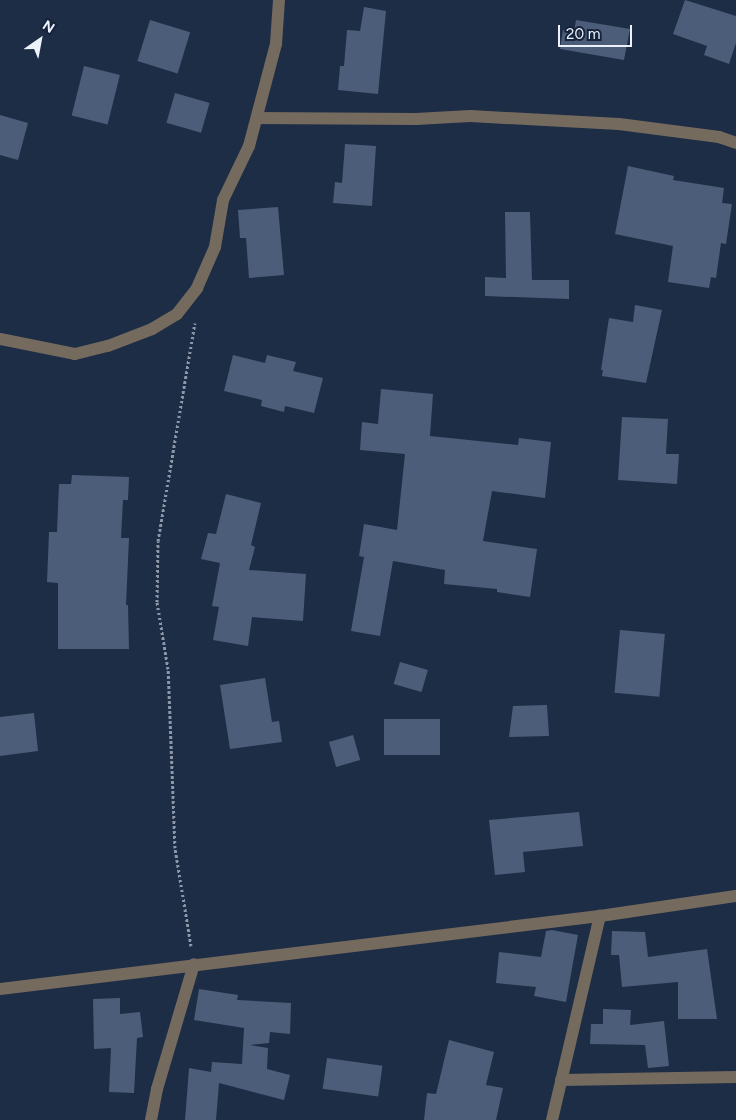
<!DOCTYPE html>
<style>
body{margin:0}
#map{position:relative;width:736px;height:1120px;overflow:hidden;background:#1e2d46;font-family:Figtree,sans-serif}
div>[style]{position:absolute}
.building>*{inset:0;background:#4c5d79;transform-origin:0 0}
.path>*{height:3px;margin-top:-1.5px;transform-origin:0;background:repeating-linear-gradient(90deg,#8d97a8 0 2.5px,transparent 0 5px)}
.minor>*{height:12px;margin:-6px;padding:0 6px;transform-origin:6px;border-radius:6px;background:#756a5e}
span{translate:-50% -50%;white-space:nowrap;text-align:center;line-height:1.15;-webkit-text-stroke:5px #15233b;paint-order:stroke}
.north{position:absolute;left:15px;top:15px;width:50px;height:50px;-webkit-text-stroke:4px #15233b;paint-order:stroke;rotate:33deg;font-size:14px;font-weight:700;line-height:20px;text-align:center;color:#ecf2fc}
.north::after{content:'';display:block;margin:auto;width:18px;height:22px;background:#ecf2fc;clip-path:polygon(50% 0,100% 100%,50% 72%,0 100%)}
.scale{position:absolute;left:558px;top:25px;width:74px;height:22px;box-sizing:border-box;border:2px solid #ecf2fc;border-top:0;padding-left:6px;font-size:15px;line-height:18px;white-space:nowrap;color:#ecf2fc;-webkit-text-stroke:4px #15233b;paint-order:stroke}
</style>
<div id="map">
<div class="building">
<div style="clip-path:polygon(685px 0,736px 16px,736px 43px,729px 64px,704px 55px,707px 46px,673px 34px)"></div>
<div style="clip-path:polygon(364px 7px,386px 11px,378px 94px,338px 90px,340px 66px,344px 66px,347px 30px,360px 31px)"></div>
<div style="left:150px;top:20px;width:42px;height:43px;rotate:17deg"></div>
<div style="clip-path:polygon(576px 20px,630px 29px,624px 60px,560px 49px,563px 30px,574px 32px)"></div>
<div style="left:84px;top:66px;width:37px;height:51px;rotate:14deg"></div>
<div style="left:175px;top:93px;width:36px;height:31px;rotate:16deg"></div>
<div style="clip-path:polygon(0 115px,28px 123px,18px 160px,0 155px)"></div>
<div style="clip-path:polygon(345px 144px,376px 146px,372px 206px,333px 203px,335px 182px,342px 183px)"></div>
<div style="clip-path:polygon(628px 166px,674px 176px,673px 180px,724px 188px,722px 203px,732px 204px,726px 244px,721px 243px,716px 278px,711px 277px,709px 288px,668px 282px,673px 246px,615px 234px)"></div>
<div style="clip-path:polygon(278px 207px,284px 275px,249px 278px,246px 238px,240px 238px,238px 210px)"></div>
<div style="clip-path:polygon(505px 212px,530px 212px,532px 280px,569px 280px,569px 299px,485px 296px,485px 277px,506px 278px)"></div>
<div style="clip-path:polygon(635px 305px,662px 310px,646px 383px,602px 376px,603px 370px,601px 370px,609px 318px,633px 322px)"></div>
<div style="clip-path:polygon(233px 355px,265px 363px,267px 355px,296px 362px,293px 371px,323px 378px,314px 413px,285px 406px,284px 412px,261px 406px,262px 400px,224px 391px)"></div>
<div style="clip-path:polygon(381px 389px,433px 394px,430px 436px,518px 445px,519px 438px,551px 442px,545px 498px,492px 491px,483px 541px,537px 549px,530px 597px,497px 592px,497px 589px,444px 584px,445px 570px,393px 561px,380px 636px,351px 631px,364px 557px,359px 556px,364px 524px,397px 530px,405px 454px,360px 450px,362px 422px,378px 424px)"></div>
<div style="clip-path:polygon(622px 417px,668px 419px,666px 454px,679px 454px,677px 484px,618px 480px)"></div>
<div style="clip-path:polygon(72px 475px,129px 477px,128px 500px,123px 500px,121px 538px,129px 538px,126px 605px,128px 605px,129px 649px,58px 649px,58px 583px,47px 582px,49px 532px,57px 532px,59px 484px,71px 484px)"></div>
<div style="clip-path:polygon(226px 494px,261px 503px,251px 545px,255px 547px,249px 570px,306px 574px,303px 621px,252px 617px,248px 646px,213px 640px,219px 607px,212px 606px,220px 563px,201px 559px,208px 533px,216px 534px)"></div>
<div style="left:620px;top:630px;width:45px;height:63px;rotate:5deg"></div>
<div style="left:400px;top:662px;width:29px;height:23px;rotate:16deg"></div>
<div style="clip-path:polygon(265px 678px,272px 722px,279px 721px,282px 742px,230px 749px,220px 685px)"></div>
<div style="clip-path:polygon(547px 705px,549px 736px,509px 737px,513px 706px)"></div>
<div style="clip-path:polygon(34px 713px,38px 751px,0 756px,0 717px)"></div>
<div style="left:384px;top:719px;width:56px;height:36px"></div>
<div style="left:353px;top:735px;width:26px;height:25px;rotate:74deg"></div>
<div style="clip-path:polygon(579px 812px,583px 846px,523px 852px,525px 872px,495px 875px,489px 820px)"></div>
<div style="clip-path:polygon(552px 930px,578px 935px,566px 1002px,534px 996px,536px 987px,496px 983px,499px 952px,541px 957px,546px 931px)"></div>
<div style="clip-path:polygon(612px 931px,645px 932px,648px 957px,707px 949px,717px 1019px,678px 1019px,678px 982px,622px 987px,619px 955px,611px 955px)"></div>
<div style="clip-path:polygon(199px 989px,238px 995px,237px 1000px,291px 1003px,290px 1034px,270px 1032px,269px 1043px,250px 1045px,268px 1048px,267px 1069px,290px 1075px,284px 1100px,219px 1083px,216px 1120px,185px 1120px,189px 1068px,211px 1072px,212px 1062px,242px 1064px,244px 1028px,194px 1020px)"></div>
<div style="clip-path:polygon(120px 998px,120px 1014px,140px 1012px,143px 1037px,137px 1038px,134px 1093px,109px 1092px,111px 1048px,94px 1049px,93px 999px)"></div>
<div style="clip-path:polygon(603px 1009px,631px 1010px,630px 1025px,664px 1021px,669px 1066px,648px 1068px,645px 1045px,590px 1044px,591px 1024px,603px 1024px)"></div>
<div style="clip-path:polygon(449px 1040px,494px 1052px,486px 1085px,503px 1088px,496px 1120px,424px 1120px,427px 1093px,436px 1094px)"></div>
<div style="left:327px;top:1058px;width:56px;height:31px;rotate:8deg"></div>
</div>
<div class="path">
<div style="left:191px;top:946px;width:99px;rotate:-99.3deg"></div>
<div style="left:175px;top:848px;width:179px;rotate:-92.2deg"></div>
<div style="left:168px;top:669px;width:68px;rotate:-99.3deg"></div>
<div style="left:157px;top:602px;width:61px;rotate:-89.1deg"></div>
<div style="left:158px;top:541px;width:221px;rotate:-80.4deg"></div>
</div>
<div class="minor">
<div style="left:257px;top:118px;width:159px;rotate:0.4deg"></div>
<div style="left:416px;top:119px;width:54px;rotate:-3.2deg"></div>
<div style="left:470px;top:116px;width:149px;rotate:3.1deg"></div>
<div style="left:619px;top:124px;width:101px;rotate:7.4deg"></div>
<div style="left:719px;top:137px;width:18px;rotate:19deg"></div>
<div style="left:0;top:339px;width:76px;rotate:11.3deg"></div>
<div style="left:75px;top:354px;width:34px;rotate:-14deg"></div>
<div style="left:108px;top:346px;width:47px;rotate:-21.1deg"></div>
<div style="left:152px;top:329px;width:29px;rotate:-31deg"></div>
<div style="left:177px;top:314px;width:33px;rotate:-52deg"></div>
<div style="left:197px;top:288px;width:45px;rotate:-66.3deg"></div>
<div style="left:215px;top:247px;width:48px;rotate:-80.3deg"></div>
<div style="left:223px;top:200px;width:60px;rotate:-64.3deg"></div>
<div style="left:249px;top:146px;width:106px;rotate:-75.2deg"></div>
<div style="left:276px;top:44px;width:44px;rotate:-86.1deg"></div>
<div style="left:0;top:989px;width:604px;rotate:-6.94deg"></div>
<div style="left:600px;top:916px;width:137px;rotate:-8.4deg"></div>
<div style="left:561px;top:1080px;width:175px;rotate:-1deg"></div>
<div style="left:151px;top:1120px;width:32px;rotate:-79deg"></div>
<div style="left:157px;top:1089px;width:130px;rotate:-73.5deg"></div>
<div style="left:552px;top:1120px;width:210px;rotate:-76.8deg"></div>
</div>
<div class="north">N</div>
<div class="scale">20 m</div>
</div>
